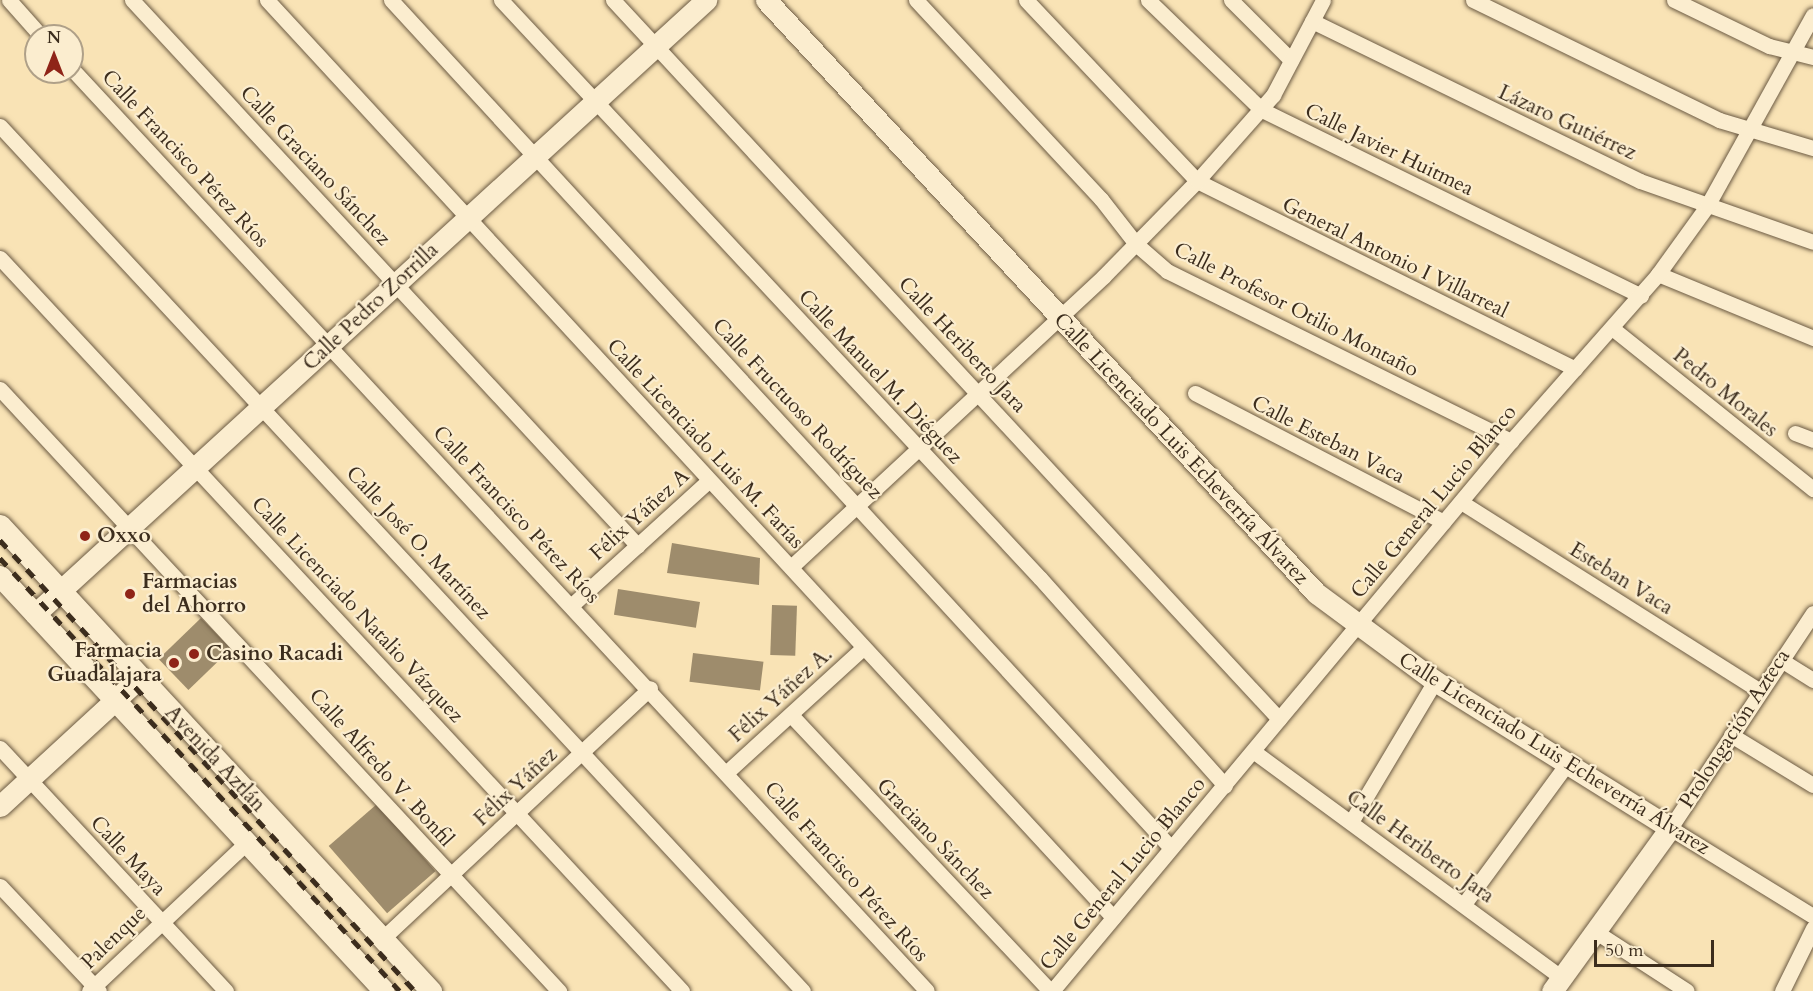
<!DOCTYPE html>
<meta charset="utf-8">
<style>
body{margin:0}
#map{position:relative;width:1813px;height:991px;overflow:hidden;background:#f9e3b5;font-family:Cardo,serif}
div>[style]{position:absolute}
.building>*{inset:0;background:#9e8c6c;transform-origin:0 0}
.roads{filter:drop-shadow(0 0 2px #6b5a43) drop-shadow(0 0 2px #6b5a43)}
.street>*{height:15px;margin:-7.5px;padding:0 7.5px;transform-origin:7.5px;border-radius:7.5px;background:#fbedcf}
.secondary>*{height:21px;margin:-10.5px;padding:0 10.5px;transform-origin:10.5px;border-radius:10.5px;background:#fbedcf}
.rail>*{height:4.5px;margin-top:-2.25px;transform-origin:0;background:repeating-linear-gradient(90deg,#3c2d1d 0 10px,transparent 0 20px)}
.dots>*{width:16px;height:16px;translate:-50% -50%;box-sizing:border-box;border:3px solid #fbedcf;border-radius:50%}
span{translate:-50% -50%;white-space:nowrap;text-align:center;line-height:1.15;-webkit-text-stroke:4.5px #fbedcf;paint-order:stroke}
.street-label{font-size:21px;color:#3c2d1d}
.poi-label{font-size:21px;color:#3c2d1d;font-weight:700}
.left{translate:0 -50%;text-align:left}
.right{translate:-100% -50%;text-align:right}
.north{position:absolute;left:24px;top:24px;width:60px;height:60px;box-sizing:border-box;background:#fbedcf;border:2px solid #afa088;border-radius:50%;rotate:0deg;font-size:16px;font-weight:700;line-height:24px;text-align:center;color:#3c2d1d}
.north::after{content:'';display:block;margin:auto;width:21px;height:27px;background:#8f2418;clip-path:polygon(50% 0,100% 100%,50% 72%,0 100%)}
.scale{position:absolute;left:1594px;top:940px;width:120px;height:27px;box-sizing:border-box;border:3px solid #3c2d1d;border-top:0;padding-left:8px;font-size:18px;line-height:21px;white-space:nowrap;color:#3c2d1d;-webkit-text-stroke:4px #fbedcf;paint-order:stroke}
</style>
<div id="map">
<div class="building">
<div style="clip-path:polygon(672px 543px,760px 558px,759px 585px,667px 573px)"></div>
<div style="left:618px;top:589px;width:83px;height:26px;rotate:9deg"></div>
<div style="left:772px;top:605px;width:25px;height:50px;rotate:2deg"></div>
<div style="left:201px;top:618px;width:43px;height:59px;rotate:46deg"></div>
<div style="left:693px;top:653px;width:71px;height:29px;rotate:7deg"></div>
<div style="left:377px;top:804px;width:89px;height:64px;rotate:49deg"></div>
</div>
<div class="roads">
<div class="street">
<div style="left:9px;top:0;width:48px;rotate:48.4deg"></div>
<div style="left:132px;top:0;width:744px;rotate:47.18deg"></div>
<div style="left:267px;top:0;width:1248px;rotate:47.31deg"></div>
<div style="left:391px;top:0;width:1152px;rotate:47.39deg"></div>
<div style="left:501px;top:0;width:790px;rotate:47deg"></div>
<div style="left:1040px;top:578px;width:278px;rotate:48.3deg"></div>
<div style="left:613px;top:0;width:980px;rotate:47.19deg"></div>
<div style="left:916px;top:0;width:272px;rotate:47.1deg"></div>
<div style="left:1101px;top:199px;width:57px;rotate:52.1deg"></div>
<div style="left:1136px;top:244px;width:41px;rotate:41.1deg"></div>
<div style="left:1167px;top:271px;width:384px;rotate:26.3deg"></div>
<div style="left:1026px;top:0;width:249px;rotate:46.6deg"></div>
<div style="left:1197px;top:181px;width:422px;rotate:26.4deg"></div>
<div style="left:1148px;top:0;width:158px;rotate:44deg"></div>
<div style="left:1262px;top:110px;width:422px;rotate:26.1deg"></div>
<div style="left:1231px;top:0;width:85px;rotate:45deg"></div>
<div style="left:1473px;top:0;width:274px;rotate:26deg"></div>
<div style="left:1719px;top:120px;width:98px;rotate:16.6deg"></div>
<div style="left:1674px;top:0;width:106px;rotate:25.8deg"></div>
<div style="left:1769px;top:46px;width:45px;rotate:14deg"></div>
<div style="left:1312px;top:21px;width:365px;rotate:26deg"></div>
<div style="left:1640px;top:181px;width:183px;rotate:19.4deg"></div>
<div style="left:72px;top:69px;width:1257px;rotate:47.16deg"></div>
<div style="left:0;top:126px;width:1180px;rotate:47.13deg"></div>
<div style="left:0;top:258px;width:1001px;rotate:47.06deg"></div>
<div style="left:1658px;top:274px;width:168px;rotate:22.4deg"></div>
<div style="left:1612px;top:328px;width:258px;rotate:38.7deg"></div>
<div style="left:0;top:389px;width:822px;rotate:47.12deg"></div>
<div style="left:1195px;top:393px;width:280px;rotate:27.4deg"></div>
<div style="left:1795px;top:433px;width:19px;rotate:21deg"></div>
<div style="left:1461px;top:502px;width:354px;rotate:32.3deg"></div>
<div style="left:791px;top:567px;width:427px;rotate:-42.9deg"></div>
<div style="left:1104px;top:276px;width:133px;rotate:-45.6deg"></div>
<div style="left:1197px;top:181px;width:115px;rotate:-48.5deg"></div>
<div style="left:1273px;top:95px;width:107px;rotate:-62.2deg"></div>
<div style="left:573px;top:604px;width:183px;rotate:-42.3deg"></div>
<div style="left:1813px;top:613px;width:258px;rotate:123.6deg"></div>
<div style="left:1670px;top:828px;width:168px;rotate:31.6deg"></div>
<div style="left:1781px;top:660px;width:38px;rotate:32deg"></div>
<div style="left:791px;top:715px;width:378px;rotate:46.8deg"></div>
<div style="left:1731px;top:735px;width:96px;rotate:31.4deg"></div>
<div style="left:0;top:748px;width:332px;rotate:47.1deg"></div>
<div style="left:1253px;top:751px;width:383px;rotate:36.3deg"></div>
<div style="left:727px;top:772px;width:184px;rotate:-42.4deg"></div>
<div style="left:1351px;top:822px;width:164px;rotate:-59.2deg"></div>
<div style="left:0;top:886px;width:144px;rotate:46.7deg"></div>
<div style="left:1464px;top:904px;width:174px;rotate:-53.7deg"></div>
<div style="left:1596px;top:932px;width:108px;rotate:33deg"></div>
<div style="left:382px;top:939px;width:367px;rotate:-43.1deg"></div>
<div style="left:89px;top:991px;width:217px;rotate:-43.3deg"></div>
<div style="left:1052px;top:991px;width:716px;rotate:-50.15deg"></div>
<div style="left:1511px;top:441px;width:222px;rotate:-48.6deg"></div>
<div style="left:1658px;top:274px;width:84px;rotate:-54.2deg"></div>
<div style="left:1707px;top:206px;width:218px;rotate:-61deg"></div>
<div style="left:1782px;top:991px;width:70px;rotate:-63.8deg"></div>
</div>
<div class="secondary">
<div style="left:766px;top:0;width:809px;rotate:47.15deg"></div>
<div style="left:1316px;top:593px;width:148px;rotate:36.5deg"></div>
<div style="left:1435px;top:681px;width:277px;rotate:32deg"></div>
<div style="left:1670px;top:828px;width:201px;rotate:125.9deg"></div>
<div style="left:0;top:525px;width:635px;rotate:47.23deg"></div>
<div style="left:0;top:576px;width:565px;rotate:47.22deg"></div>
<div style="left:35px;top:614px;width:910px;rotate:-42.46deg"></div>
<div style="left:0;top:806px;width:189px;rotate:-42.6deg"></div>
</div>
</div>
<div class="rail">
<div style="left:0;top:540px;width:613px;rotate:47.38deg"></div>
<div style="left:0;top:558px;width:589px;rotate:47.27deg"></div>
</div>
<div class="dots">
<div style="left:85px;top:536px;background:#8f2418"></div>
<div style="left:130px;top:594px;background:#8f2418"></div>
<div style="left:194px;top:654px;background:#8f2418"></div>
<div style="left:174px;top:663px;background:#8f2418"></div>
</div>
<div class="street-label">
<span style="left:1567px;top:123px;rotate:25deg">Lázaro Gutiérrez</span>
<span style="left:1389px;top:150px;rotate:26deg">Calle Javier Huitmea</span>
<span style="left:185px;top:159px;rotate:47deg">Calle Francisco Pérez Ríos</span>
<span style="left:315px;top:166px;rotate:47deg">Calle Graciano Sánchez</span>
<span style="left:1395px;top:258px;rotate:26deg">General Antonio I Villarreal</span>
<span style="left:371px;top:307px;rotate:-43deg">Calle Pedro Zorrilla</span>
<span style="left:1296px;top:310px;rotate:27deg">Calle Profesor Otilio Montaño</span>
<span style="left:962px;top:345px;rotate:47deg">Calle Heriberto Jara</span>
<span style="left:880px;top:377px;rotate:47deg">Calle Manuel M. Diéguez</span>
<span style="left:1725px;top:393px;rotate:39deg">Pedro Morales</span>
<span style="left:797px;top:409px;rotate:47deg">Calle Fructuoso Rodríguez</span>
<span style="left:1328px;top:440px;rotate:27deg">Calle Esteban Vaca</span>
<span style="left:705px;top:444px;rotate:47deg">Calle Licenciado Luis M. Farías</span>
<span style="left:1181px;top:449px;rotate:47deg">Calle Licenciado Luis Echeverría Álvarez</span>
<span style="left:1434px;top:502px;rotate:-50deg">Calle General Lucio Blanco</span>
<span style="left:516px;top:515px;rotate:47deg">Calle Francisco Pérez Ríos</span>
<span style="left:640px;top:515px;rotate:-42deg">Félix Yáñez A</span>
<span style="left:418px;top:543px;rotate:47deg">Calle José O. Martínez</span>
<span style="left:1621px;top:579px;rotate:32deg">Esteban Vaca</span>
<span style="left:357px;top:610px;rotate:47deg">Calle Licenciado Natalio Vázquez</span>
<span style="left:781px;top:695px;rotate:-42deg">Félix Yáñez A.</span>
<span style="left:1735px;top:729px;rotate:-57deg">Prolongación Azteca</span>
<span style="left:1554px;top:754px;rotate:32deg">Calle Licenciado Luis Echeverría Álvarez</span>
<span style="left:215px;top:759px;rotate:47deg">Avenida Aztlán</span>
<span style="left:381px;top:768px;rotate:48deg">Calle Alfredo V. Bonfil</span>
<span style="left:516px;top:787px;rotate:-43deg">Félix Yáñez</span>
<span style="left:935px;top:839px;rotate:46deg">Graciano Sánchez</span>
<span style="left:1420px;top:847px;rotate:36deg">Calle Heriberto Jara</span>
<span style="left:128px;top:856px;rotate:47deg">Calle Maya</span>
<span style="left:846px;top:872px;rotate:48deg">Calle Francisco Pérez Ríos</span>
<span style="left:1123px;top:874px;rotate:-50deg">Calle General Lucio Blanco</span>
<span style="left:114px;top:938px;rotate:-44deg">Palenque</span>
</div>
<div class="poi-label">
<span class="left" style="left:97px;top:536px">Oxxo</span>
<span class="left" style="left:142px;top:594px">Farmacias<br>del Ahorro</span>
<span class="right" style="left:162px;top:663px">Farmacia<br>Guadalajara</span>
<span class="left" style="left:206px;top:654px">Casino Racadi</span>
</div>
<div class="north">N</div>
<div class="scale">50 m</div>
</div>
